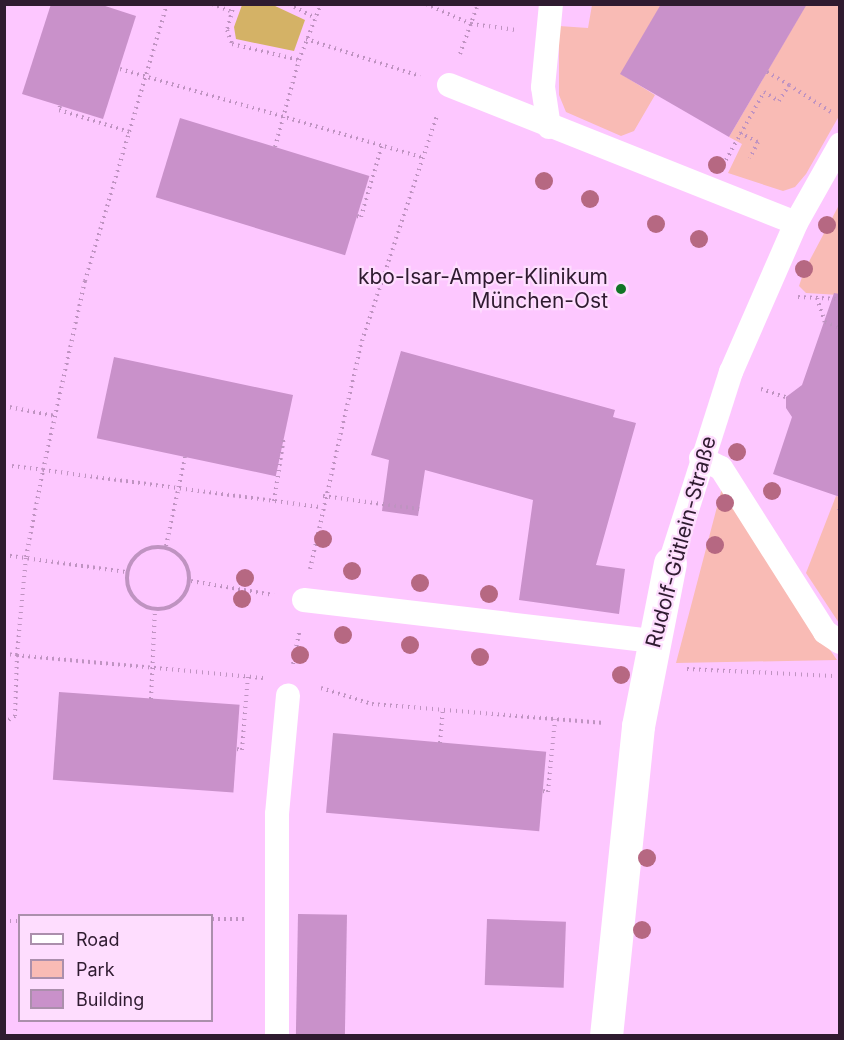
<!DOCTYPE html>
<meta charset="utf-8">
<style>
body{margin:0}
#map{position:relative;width:844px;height:1040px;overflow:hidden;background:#fdc7ff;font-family:Inter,sans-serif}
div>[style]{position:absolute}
.green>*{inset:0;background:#f9bbb5}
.water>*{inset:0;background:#d4b266}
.building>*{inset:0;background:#c991ca;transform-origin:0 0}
.path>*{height:4px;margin-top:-2px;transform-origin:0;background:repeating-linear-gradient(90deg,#bf93c1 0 1.5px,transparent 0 6px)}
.path>.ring{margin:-2px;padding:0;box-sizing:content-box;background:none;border:4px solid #bf93c1;border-radius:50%}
.service>*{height:24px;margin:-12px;padding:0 12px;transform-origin:12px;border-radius:12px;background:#fff}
.minor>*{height:33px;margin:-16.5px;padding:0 16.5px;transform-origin:16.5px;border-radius:16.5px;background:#fff}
.trees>*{width:18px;height:18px;margin:-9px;border-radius:50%;background:#b66882}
.dots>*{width:16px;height:16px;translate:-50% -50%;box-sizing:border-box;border:3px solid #feddfe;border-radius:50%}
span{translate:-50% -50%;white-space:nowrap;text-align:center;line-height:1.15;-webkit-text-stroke:4.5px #feddfe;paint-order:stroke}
.poi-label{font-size:21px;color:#2f1b30}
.right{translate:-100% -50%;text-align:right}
.street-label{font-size:21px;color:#2f1b30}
.frame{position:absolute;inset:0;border:6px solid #2f1b30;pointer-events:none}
.legend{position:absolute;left:18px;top:914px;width:195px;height:108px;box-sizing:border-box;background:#feddfe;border:2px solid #ab8fac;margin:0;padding:8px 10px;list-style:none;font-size:18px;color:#2f1b30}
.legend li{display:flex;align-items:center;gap:12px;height:30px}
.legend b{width:30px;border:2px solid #ab8fac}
</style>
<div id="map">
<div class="green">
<div style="clip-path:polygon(592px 5px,661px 5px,621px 74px,655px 95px,634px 131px,621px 136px,566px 112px,559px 95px,559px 26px,588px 28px)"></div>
<div style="clip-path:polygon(794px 5px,839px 5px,839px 116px,806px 174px,795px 187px,783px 191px,728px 173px,742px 144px,729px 137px,803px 10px)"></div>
<div style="clip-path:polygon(839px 205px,839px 295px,806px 293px,799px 286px,804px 271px)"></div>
<div style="clip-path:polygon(723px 484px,756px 543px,837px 660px,676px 663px)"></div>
<div style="clip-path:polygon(836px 496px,840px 497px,839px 623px,806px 573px)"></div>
</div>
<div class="water">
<div style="clip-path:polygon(242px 5px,273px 5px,305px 20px,294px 51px,236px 39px,234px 27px)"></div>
</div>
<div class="building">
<div style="clip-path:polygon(51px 4px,99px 4px,136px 16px,103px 119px,22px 94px)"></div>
<div style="clip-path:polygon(661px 4px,807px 4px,729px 137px,620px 74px)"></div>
<div style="left:180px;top:118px;width:198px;height:83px;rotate:17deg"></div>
<div style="clip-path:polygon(834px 293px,840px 294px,840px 497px,773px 474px,792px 417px,786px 408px,786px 397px,802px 385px)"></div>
<div style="clip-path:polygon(401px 351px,615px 410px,613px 417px,636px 423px,596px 565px,625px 569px,619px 614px,519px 600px,533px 500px,425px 470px,418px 516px,382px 511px,389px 460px,371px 455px)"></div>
<div style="left:114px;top:357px;width:183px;height:83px;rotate:12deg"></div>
<div style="left:59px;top:692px;width:181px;height:88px;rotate:4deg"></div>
<div style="left:333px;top:733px;width:214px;height:80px;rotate:5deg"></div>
<div style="left:298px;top:914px;width:49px;height:121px;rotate:1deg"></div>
<div style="left:487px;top:919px;width:79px;height:66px;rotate:2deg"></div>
</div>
<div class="path">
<div style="left:212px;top:4px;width:19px;rotate:21deg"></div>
<div style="left:234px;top:4px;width:27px;rotate:105deg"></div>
<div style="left:227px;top:30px;width:15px;rotate:70deg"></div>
<div style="left:232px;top:44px;width:69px;rotate:13.4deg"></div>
<div style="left:289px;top:4px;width:30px;rotate:28deg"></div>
<div style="left:426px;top:4px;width:49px;rotate:24deg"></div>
<div style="left:471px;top:24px;width:46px;rotate:7.4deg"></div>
<div style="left:306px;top:39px;width:120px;rotate:18deg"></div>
<div style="left:460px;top:54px;width:53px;rotate:-70.2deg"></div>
<div style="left:120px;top:69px;width:314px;rotate:16.3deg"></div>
<div style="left:789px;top:85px;width:50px;rotate:32.7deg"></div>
<div style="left:60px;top:106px;width:4px;rotate:104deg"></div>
<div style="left:59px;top:110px;width:74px;rotate:17.2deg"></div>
<div style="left:740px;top:133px;width:20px;rotate:27deg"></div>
<div style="left:758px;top:142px;width:18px;rotate:117deg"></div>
<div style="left:275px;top:147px;width:90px;rotate:-74.6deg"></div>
<div style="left:299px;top:60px;width:60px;rotate:-68.6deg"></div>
<div style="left:726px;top:160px;width:78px;rotate:-60.8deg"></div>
<div style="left:764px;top:92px;width:17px;rotate:31deg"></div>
<div style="left:779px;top:101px;width:19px;rotate:-58deg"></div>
<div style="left:789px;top:85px;width:26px;rotate:-149deg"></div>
<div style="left:357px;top:216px;width:4px;rotate:14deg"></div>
<div style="left:361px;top:217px;width:75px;rotate:-73.7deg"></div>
<div style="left:798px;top:297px;width:42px;rotate:2.7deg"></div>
<div style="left:817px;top:298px;width:25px;rotate:72deg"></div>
<div style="left:825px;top:322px;width:16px;rotate:22deg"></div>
<div style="left:761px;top:389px;width:26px;rotate:18deg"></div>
<div style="left:4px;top:406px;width:52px;rotate:11.1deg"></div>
<div style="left:12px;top:466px;width:31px;rotate:7deg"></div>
<div style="left:43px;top:470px;width:194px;rotate:-77.5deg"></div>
<div style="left:85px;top:281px;width:289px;rotate:-73.5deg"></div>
<div style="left:323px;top:496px;width:97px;rotate:7.7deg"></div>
<div style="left:274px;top:501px;width:65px;rotate:-81.1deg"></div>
<div style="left:838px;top:508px;width:2px;rotate:27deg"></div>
<div style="left:166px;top:546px;width:91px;rotate:-77.9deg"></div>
<div class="ring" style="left:127px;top:547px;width:58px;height:58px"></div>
<div style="left:4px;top:555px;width:123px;rotate:7.9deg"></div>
<div style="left:310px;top:569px;width:234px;rotate:-77.2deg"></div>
<div style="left:362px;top:341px;width:238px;rotate:-71.6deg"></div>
<div style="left:191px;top:581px;width:84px;rotate:9.6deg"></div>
<div style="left:4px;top:654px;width:13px;rotate:4deg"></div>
<div style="left:17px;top:655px;width:61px;rotate:91.9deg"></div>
<div style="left:15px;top:716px;width:13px;rotate:148deg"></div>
<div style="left:293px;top:664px;width:32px;rotate:-79deg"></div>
<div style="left:687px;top:669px;width:146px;rotate:2.7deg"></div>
<div style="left:263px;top:678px;width:247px;rotate:-174.7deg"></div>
<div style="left:17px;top:655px;width:98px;rotate:-84.8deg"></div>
<div style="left:26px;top:557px;width:89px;rotate:-78.9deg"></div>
<div style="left:43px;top:470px;width:279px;rotate:7.6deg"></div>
<div style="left:321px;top:688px;width:53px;rotate:17.4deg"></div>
<div style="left:372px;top:704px;width:230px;rotate:4.7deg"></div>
<div style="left:151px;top:699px;width:89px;rotate:-87.4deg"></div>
<div style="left:440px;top:743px;width:34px;rotate:-85deg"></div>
<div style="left:237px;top:749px;width:5px;rotate:11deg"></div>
<div style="left:242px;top:750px;width:74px;rotate:-85.4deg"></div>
<div style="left:543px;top:791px;width:5px;rotate:11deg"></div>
<div style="left:548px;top:792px;width:73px;rotate:-84.5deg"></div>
<div style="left:212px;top:919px;width:33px"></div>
<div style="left:4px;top:921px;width:16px"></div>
</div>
<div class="service">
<div style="left:449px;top:85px;width:373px;rotate:21.7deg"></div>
<div style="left:549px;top:127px;width:40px;rotate:-98.5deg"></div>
<div style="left:543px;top:87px;width:83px;rotate:-84.5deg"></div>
<div style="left:701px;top:458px;width:22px;rotate:27deg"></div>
<div style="left:721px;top:468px;width:194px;rotate:57.6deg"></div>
<div style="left:825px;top:632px;width:18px;rotate:34deg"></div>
<div style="left:670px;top:563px;width:201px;rotate:-72.3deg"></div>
<div style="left:731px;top:372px;width:163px;rotate:-66.4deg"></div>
<div style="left:796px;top:223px;width:90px;rotate:-60.6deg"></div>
<div style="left:304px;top:600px;width:350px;rotate:6.7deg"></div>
<div style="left:277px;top:1036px;width:222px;rotate:-90deg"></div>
<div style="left:277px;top:814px;width:119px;rotate:-84.7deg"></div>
</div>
<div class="minor">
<div style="left:606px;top:1036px;width:312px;rotate:-84.1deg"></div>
<div style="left:638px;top:726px;width:166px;rotate:-78.9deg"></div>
</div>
<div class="trees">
<div style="left:717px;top:165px"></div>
<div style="left:544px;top:181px"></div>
<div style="left:590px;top:199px"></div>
<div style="left:656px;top:224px"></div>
<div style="left:827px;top:225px"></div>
<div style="left:699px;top:239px"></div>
<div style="left:804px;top:269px"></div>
<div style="left:737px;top:452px"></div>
<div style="left:772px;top:491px"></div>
<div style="left:725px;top:503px"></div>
<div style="left:323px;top:539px"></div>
<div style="left:715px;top:545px"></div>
<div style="left:352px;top:571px"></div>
<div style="left:245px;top:578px"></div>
<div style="left:420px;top:583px"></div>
<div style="left:489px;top:594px"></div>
<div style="left:242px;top:599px"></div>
<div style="left:343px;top:635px"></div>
<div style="left:410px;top:645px"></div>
<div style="left:300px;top:655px"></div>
<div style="left:480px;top:657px"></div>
<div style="left:621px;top:675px"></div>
<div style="left:647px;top:858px"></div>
<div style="left:642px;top:930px"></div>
</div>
<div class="dots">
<div style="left:621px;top:289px;background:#117425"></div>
</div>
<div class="poi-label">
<span class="right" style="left:608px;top:289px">kbo-Isar-Amper-Klinikum<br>München-Ost</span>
</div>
<div class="street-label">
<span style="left:681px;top:542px;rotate:-75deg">Rudolf-Gütlein-Straße</span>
</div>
<div class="frame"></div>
<ul class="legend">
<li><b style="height:8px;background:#fff"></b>Road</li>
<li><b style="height:16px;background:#f9bbb5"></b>Park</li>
<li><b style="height:16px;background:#c991ca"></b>Building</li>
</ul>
</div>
